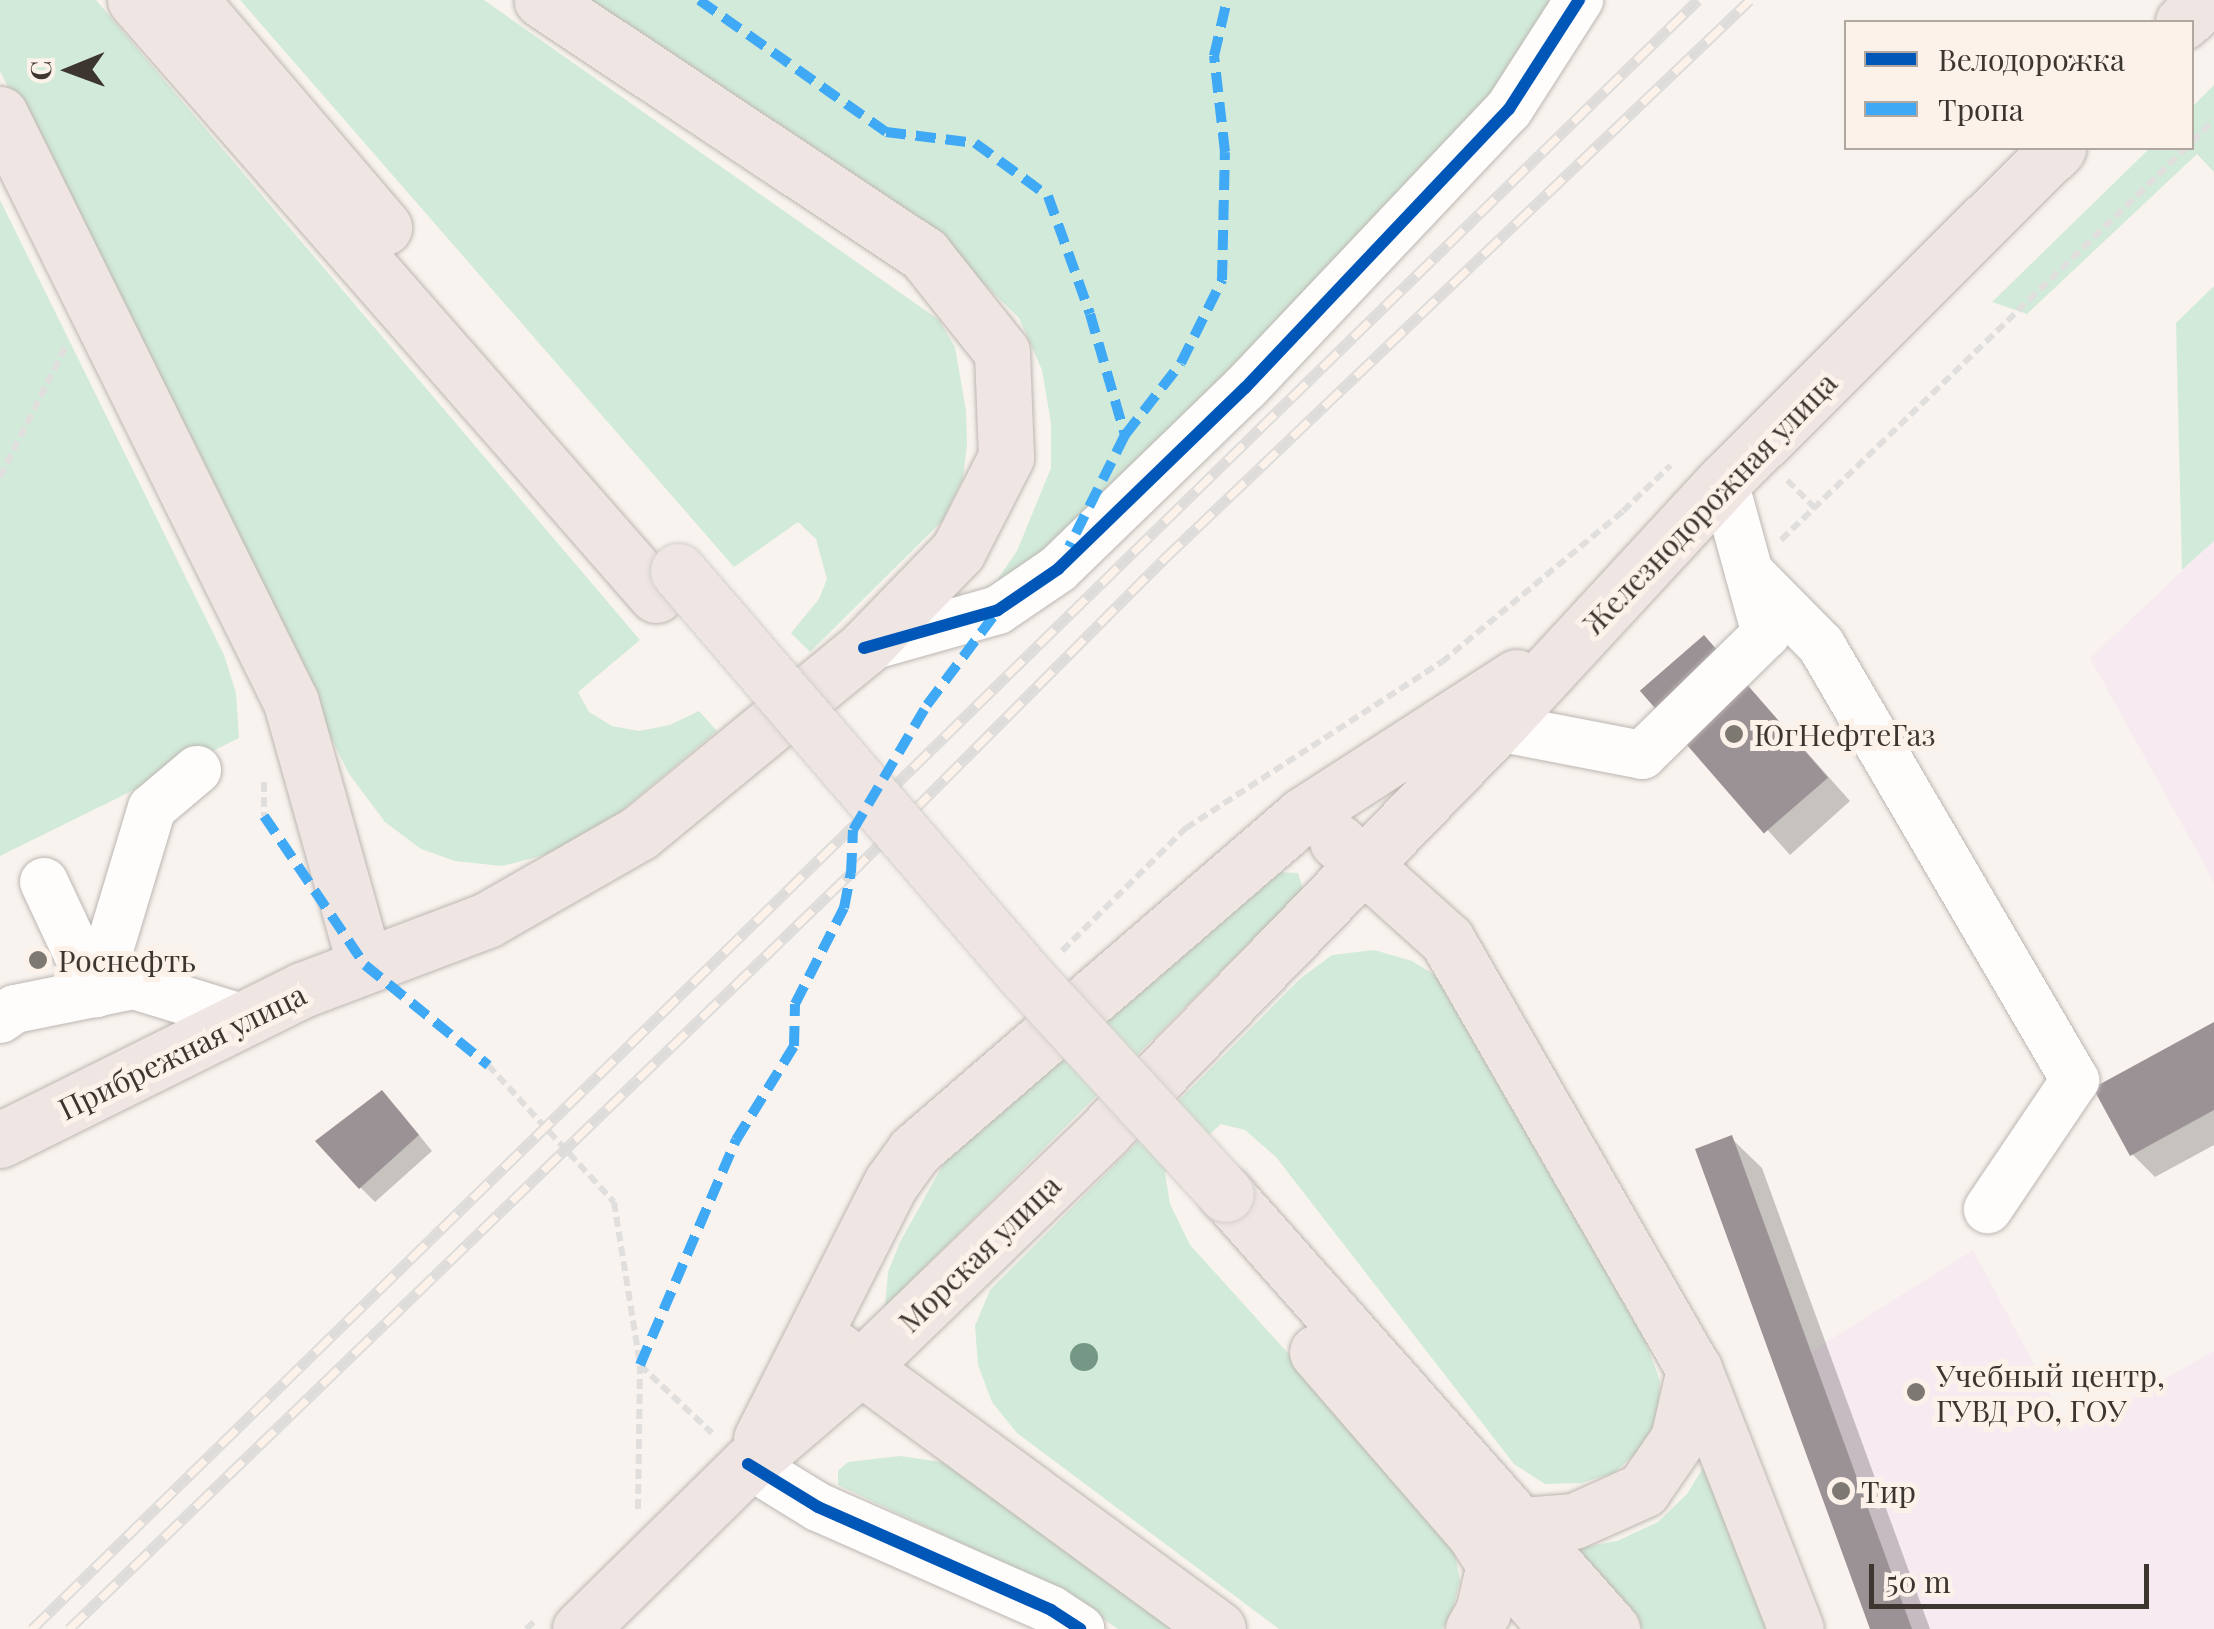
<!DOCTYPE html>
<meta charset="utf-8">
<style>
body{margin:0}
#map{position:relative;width:2214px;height:1629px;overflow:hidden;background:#f8f3ee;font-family:"Playfair Display",serif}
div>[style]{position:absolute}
.education>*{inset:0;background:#f7eaf1}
.green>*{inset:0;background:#d2ead9}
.shadow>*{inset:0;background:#0003}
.building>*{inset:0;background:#9b9296;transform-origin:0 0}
.path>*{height:6px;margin-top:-3px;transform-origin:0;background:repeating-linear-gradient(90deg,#e1dfde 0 10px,transparent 0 15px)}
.roads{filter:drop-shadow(0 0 2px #bcb6b2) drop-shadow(0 0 2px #bcb6b2)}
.minor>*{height:48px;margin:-24px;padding:0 24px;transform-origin:24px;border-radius:24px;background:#fefdfc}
.major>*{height:55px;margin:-27.5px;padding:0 27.5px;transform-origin:27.5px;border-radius:27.5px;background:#efe5e2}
.rail>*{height:11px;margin-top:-5.5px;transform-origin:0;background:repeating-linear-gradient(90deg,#fdf2e9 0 22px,#dedcda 0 44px);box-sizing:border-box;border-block:2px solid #dedcda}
.bridges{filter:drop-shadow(0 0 2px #d2cfcb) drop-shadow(0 0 2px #d2cfcb)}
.major-bridge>*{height:55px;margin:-27.5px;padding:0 27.5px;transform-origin:27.5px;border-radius:27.5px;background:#efe5e2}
.quiet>*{height:10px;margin-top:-5px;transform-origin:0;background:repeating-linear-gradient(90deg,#3fa9f5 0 20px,transparent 0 30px)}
.cycleway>*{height:12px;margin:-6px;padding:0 6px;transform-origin:6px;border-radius:6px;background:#0057b8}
.trees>*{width:28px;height:28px;margin:-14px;border-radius:50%;background:#759786}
.dots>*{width:28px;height:28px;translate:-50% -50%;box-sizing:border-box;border:5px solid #fdf2e9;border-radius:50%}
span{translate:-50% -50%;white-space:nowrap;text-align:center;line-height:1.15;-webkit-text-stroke:10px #fdf2e9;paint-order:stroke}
.street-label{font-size:30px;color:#3d3630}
.poi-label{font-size:30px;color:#3d3630}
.left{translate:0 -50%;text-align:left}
.legend{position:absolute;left:1844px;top:20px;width:350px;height:130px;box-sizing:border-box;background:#fdf2e9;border:2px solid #b0a79f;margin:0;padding:12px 18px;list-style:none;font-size:30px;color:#3d3630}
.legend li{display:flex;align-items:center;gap:20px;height:50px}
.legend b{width:50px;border:2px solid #b0a79f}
.north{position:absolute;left:20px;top:20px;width:100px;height:100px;-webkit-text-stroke:8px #fdf2e9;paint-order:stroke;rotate:269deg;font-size:28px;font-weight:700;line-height:40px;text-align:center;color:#3d3630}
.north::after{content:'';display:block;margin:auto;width:35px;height:45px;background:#3d3630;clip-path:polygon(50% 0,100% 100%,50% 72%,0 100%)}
.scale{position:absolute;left:1869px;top:1564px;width:280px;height:45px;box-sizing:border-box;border:5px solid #3d3630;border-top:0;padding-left:12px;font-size:30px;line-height:35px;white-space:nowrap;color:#3d3630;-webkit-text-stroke:8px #fdf2e9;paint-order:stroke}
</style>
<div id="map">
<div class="education">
<div style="clip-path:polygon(2214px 541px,2214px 882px,2090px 658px)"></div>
<div style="clip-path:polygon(1732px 1135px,1811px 1352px,1973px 1250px,2070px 1432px,2214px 1351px,2214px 1629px,1870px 1629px,1695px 1149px)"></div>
</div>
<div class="green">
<div style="clip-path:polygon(0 0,96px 0,640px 640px,578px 692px,589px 712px,612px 726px,639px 731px,670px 725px,699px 711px,717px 731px,602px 827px,552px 853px,502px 866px,455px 861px,421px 849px,385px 822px,349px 774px,0 71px)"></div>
<div style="clip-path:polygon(240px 0,484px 0,939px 320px,955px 347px,966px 411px,967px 444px,963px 478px,943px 520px,810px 652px,791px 633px,819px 599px,827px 579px,816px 539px,798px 522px,734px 567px)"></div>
<div style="clip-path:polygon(584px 0,1560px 0,1499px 96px,1097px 520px,964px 606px,997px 580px,1017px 551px,1051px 468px,1051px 423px,1042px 370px,1019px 318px,936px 237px)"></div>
<div style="clip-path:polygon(2214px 85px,2214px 172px,2197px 154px,2027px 314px,1992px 302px,2150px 148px,2192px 148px,2192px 107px)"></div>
<div style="clip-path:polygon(0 200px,224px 655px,236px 693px,239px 738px,0 856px)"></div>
<div style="clip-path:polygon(2214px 286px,2214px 541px,2182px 570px,2176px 323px)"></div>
<div style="clip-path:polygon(1242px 871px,1298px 873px,1303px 889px,885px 1307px,888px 1272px,900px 1242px,945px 1161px)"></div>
<div style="clip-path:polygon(1374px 950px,1412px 961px,1446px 982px,1646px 1342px,1660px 1381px,1658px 1418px,1642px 1448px,1614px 1473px,1581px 1483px,1545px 1484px,1514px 1464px,1276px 1157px,1245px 1130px,1221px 1124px,1165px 1173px,1170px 1204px,1190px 1245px,1434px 1514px,1453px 1541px,1460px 1581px,1451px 1616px,1442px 1629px,1279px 1629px,1017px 1433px,992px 1402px,978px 1365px,975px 1326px,990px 1290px,1301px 978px,1332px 955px)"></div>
<div style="clip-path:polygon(1711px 1455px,1778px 1629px,1643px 1629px,1574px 1549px,1617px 1541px,1658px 1522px,1687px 1494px)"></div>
<div style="clip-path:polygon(900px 1456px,941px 1462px,972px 1475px,1177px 1629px,1118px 1629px,1064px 1592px,838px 1485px,838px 1471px,848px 1462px)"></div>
</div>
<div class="shadow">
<div style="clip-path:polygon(1726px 661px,1850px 801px,1790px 855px,1643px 691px)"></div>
<div style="clip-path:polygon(2214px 1026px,2214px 1145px,2155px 1177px,2132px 1154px)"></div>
<div style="clip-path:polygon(397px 1108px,432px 1151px,375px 1202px,360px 1187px)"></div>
<div style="clip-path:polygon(1731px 1138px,1762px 1168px,1930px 1629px,1873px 1629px)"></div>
</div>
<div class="building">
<div style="left:1704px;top:635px;width:189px;height:85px;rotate:49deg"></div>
<div style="clip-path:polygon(2214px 1022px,2214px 1110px,2130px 1156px,2093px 1088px)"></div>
<div style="clip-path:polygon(382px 1090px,419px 1135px,359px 1189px,315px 1141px)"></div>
<div style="clip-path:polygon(1732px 1135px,1811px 1352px,1912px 1629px,1870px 1629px,1695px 1149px)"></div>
</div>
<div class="path">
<div style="left:2192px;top:142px;width:31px;rotate:-45deg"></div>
<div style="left:0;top:477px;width:147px;rotate:-63.3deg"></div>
<div style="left:1787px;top:480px;width:40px;rotate:45deg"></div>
<div style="left:1781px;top:540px;width:564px;rotate:-44.07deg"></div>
<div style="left:264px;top:782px;width:34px;rotate:90deg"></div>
<div style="left:1062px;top:951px;width:175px;rotate:-44.8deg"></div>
<div style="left:1186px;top:828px;width:305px;rotate:-33deg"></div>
<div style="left:1442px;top:662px;width:236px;rotate:-39.8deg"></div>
<div style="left:1623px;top:511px;width:66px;rotate:-43.8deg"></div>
<div style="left:488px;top:1065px;width:186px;rotate:47.4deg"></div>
<div style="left:614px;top:1202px;width:165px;rotate:80.9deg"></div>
<div style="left:640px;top:1365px;width:99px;rotate:43.4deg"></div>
<div style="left:638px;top:1509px;width:143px;rotate:-89.2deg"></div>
<div style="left:526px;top:1629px;width:15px;rotate:-42deg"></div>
</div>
<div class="roads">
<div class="minor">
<div style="left:1749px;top:572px;width:103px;rotate:45.4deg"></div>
<div style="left:1821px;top:645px;width:504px;rotate:59.72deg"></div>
<div style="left:2075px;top:1080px;width:156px;rotate:124deg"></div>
<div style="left:864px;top:648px;width:139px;rotate:-15.8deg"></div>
<div style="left:998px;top:610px;width:73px;rotate:-34.3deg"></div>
<div style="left:1058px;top:569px;width:260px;rotate:-44.1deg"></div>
<div style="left:1245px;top:388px;width:384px;rotate:-46.6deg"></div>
<div style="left:1509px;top:109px;width:130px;rotate:-57.3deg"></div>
<div style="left:1497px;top:727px;width:148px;rotate:10.9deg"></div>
<div style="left:1642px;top:755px;width:173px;rotate:-44.3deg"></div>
<div style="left:1766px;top:634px;width:159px;rotate:-105.4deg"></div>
<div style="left:44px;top:882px;width:123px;rotate:64.9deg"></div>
<div style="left:96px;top:993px;width:193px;rotate:-73.2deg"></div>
<div style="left:152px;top:808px;width:59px;rotate:-40.2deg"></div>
<div style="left:0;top:1019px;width:18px;rotate:-34deg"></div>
<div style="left:15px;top:1009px;width:121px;rotate:-11.4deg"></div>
<div style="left:134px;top:985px;width:112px;rotate:17.1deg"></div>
<div style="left:748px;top:1464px;width:82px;rotate:31.6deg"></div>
<div style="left:818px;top:1507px;width:255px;rotate:23.8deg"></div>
<div style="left:1051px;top:1610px;width:35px;rotate:33deg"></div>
</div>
<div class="major">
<div style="left:135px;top:0;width:791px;rotate:48.79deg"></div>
<div style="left:190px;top:0;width:299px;rotate:49.5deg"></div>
<div style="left:2183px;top:22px;width:32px;rotate:-44deg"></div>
<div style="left:0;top:114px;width:656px;rotate:63.67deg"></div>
<div style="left:291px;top:702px;width:273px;rotate:74.3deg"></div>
<div style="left:1337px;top:841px;width:148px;rotate:42deg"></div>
<div style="left:1447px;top:940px;width:495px;rotate:60.1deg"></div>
<div style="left:1694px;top:1369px;width:279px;rotate:68.6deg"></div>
<div style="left:0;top:1140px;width:337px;rotate:-26.4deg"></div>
<div style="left:302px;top:990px;width:198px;rotate:-20.7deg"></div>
<div style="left:487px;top:920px;width:175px;rotate:-29.8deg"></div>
<div style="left:639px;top:833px;width:291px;rotate:-39.4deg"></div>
<div style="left:864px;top:648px;width:135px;rotate:-45.9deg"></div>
<div style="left:958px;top:551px;width:106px;rotate:-62.9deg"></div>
<div style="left:1006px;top:457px;width:105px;rotate:-92.2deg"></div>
<div style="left:1002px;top:352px;width:125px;rotate:-128.5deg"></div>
<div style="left:924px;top:254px;width:459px;rotate:-146.4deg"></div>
<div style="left:1226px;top:1194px;width:582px;rotate:48.42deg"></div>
<div style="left:833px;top:1347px;width:477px;rotate:36.2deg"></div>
<div style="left:1317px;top:1352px;width:367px;rotate:49.1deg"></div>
<div style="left:761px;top:1439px;width:287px;rotate:-63.1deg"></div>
<div style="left:891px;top:1183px;width:39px;rotate:-54deg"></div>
<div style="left:914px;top:1151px;width:514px;rotate:-40.82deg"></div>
<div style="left:1303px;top:815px;width:254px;rotate:-32.9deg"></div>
<div style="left:1522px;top:1525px;width:52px;rotate:-4.4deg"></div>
<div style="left:1574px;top:1521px;width:76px;rotate:-24.2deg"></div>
<div style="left:1643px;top:1490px;width:62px;rotate:-55.5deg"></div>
<div style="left:1678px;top:1439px;width:72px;rotate:-77.1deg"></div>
<div style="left:580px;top:1629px;width:235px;rotate:-44.5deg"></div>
<div style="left:748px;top:1464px;width:148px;rotate:-40.6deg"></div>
<div style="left:860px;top:1368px;width:341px;rotate:-44deg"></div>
<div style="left:1105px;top:1131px;width:563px;rotate:-45.86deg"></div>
<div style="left:1497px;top:727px;width:335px;rotate:-47.3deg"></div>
<div style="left:1724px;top:481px;width:472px;rotate:-44.9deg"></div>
<div style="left:1473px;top:1629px;width:20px;rotate:-60deg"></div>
<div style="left:1483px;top:1612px;width:49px;rotate:-77.1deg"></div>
<div style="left:1494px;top:1564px;width:35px;rotate:-123deg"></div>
</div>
</div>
<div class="rail">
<div style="left:32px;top:1629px;width:2330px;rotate:-44.36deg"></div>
<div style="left:69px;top:1629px;width:1088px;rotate:-44.03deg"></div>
<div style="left:851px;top:873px;width:445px;rotate:-45.1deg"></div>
<div style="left:1165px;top:558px;width:808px;rotate:-43.65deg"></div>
</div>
<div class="bridges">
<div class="major-bridge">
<div style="left:678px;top:571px;width:533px;rotate:49.34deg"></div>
<div style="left:1025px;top:975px;width:297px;rotate:47.5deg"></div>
</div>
</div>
<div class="quiet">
<div style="left:699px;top:0;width:229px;rotate:35.2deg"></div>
<div style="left:886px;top:132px;width:90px;rotate:7deg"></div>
<div style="left:975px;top:143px;width:90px;rotate:36deg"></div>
<div style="left:1048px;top:196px;width:125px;rotate:70.4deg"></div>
<div style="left:1090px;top:314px;width:126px;rotate:73.9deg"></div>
<div style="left:1125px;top:435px;width:125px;rotate:116.6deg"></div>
<div style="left:1125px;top:435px;width:91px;rotate:-52.1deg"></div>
<div style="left:1181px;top:363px;width:93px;rotate:-63.7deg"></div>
<div style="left:1222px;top:280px;width:128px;rotate:-88.7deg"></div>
<div style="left:1225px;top:152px;width:97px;rotate:-96.5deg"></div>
<div style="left:1214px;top:56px;width:57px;rotate:-76.9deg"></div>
<div style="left:264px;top:816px;width:180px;rotate:55.9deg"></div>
<div style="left:365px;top:965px;width:159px;rotate:39.1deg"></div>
<div style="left:640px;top:1365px;width:245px;rotate:-66.9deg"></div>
<div style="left:736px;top:1140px;width:110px;rotate:-58.3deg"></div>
<div style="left:794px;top:1046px;width:42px;rotate:-88.6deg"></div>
<div style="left:795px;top:1004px;width:108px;rotate:-63deg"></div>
<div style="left:844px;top:908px;width:36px;rotate:-79deg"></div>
<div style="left:851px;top:873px;width:43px;rotate:-87.3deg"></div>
<div style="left:853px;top:830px;width:145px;rotate:-59.4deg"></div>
<div style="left:927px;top:705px;width:119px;rotate:-53.2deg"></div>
</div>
<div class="cycleway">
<div style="left:864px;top:648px;width:139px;rotate:-15.8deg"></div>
<div style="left:998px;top:610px;width:73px;rotate:-34.3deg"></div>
<div style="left:1058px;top:569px;width:260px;rotate:-44.1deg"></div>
<div style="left:1245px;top:388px;width:384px;rotate:-46.6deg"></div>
<div style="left:1509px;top:109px;width:130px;rotate:-57.3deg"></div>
<div style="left:748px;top:1464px;width:82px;rotate:31.6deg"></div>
<div style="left:818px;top:1507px;width:255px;rotate:23.8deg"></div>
<div style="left:1051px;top:1610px;width:35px;rotate:33deg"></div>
</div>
<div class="trees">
<div style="left:1084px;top:1357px"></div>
</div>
<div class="dots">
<div style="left:1734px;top:734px;background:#7e7872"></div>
<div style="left:38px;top:960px;background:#7e7872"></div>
<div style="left:1916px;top:1392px;background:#7e7872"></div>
<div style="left:1841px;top:1491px;background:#7e7872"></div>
</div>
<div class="street-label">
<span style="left:1709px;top:503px;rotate:-46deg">Железнодорожная улица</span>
<span style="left:182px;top:1051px;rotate:-26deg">Прибрежная улица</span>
<span style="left:979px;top:1253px;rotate:-44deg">Морская улица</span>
</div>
<div class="poi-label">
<span class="left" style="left:1754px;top:734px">ЮгНефтеГаз</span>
<span class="left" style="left:58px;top:960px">Роснефть</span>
<span class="left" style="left:1936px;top:1392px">Учебный центр,<br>ГУВД РО, ГОУ</span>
<span class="left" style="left:1861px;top:1491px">Тир</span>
</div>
<ul class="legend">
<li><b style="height:12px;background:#0057b8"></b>Велодорожка</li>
<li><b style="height:12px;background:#3fa9f5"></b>Тропа</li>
</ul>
<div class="north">С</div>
<div class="scale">50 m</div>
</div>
